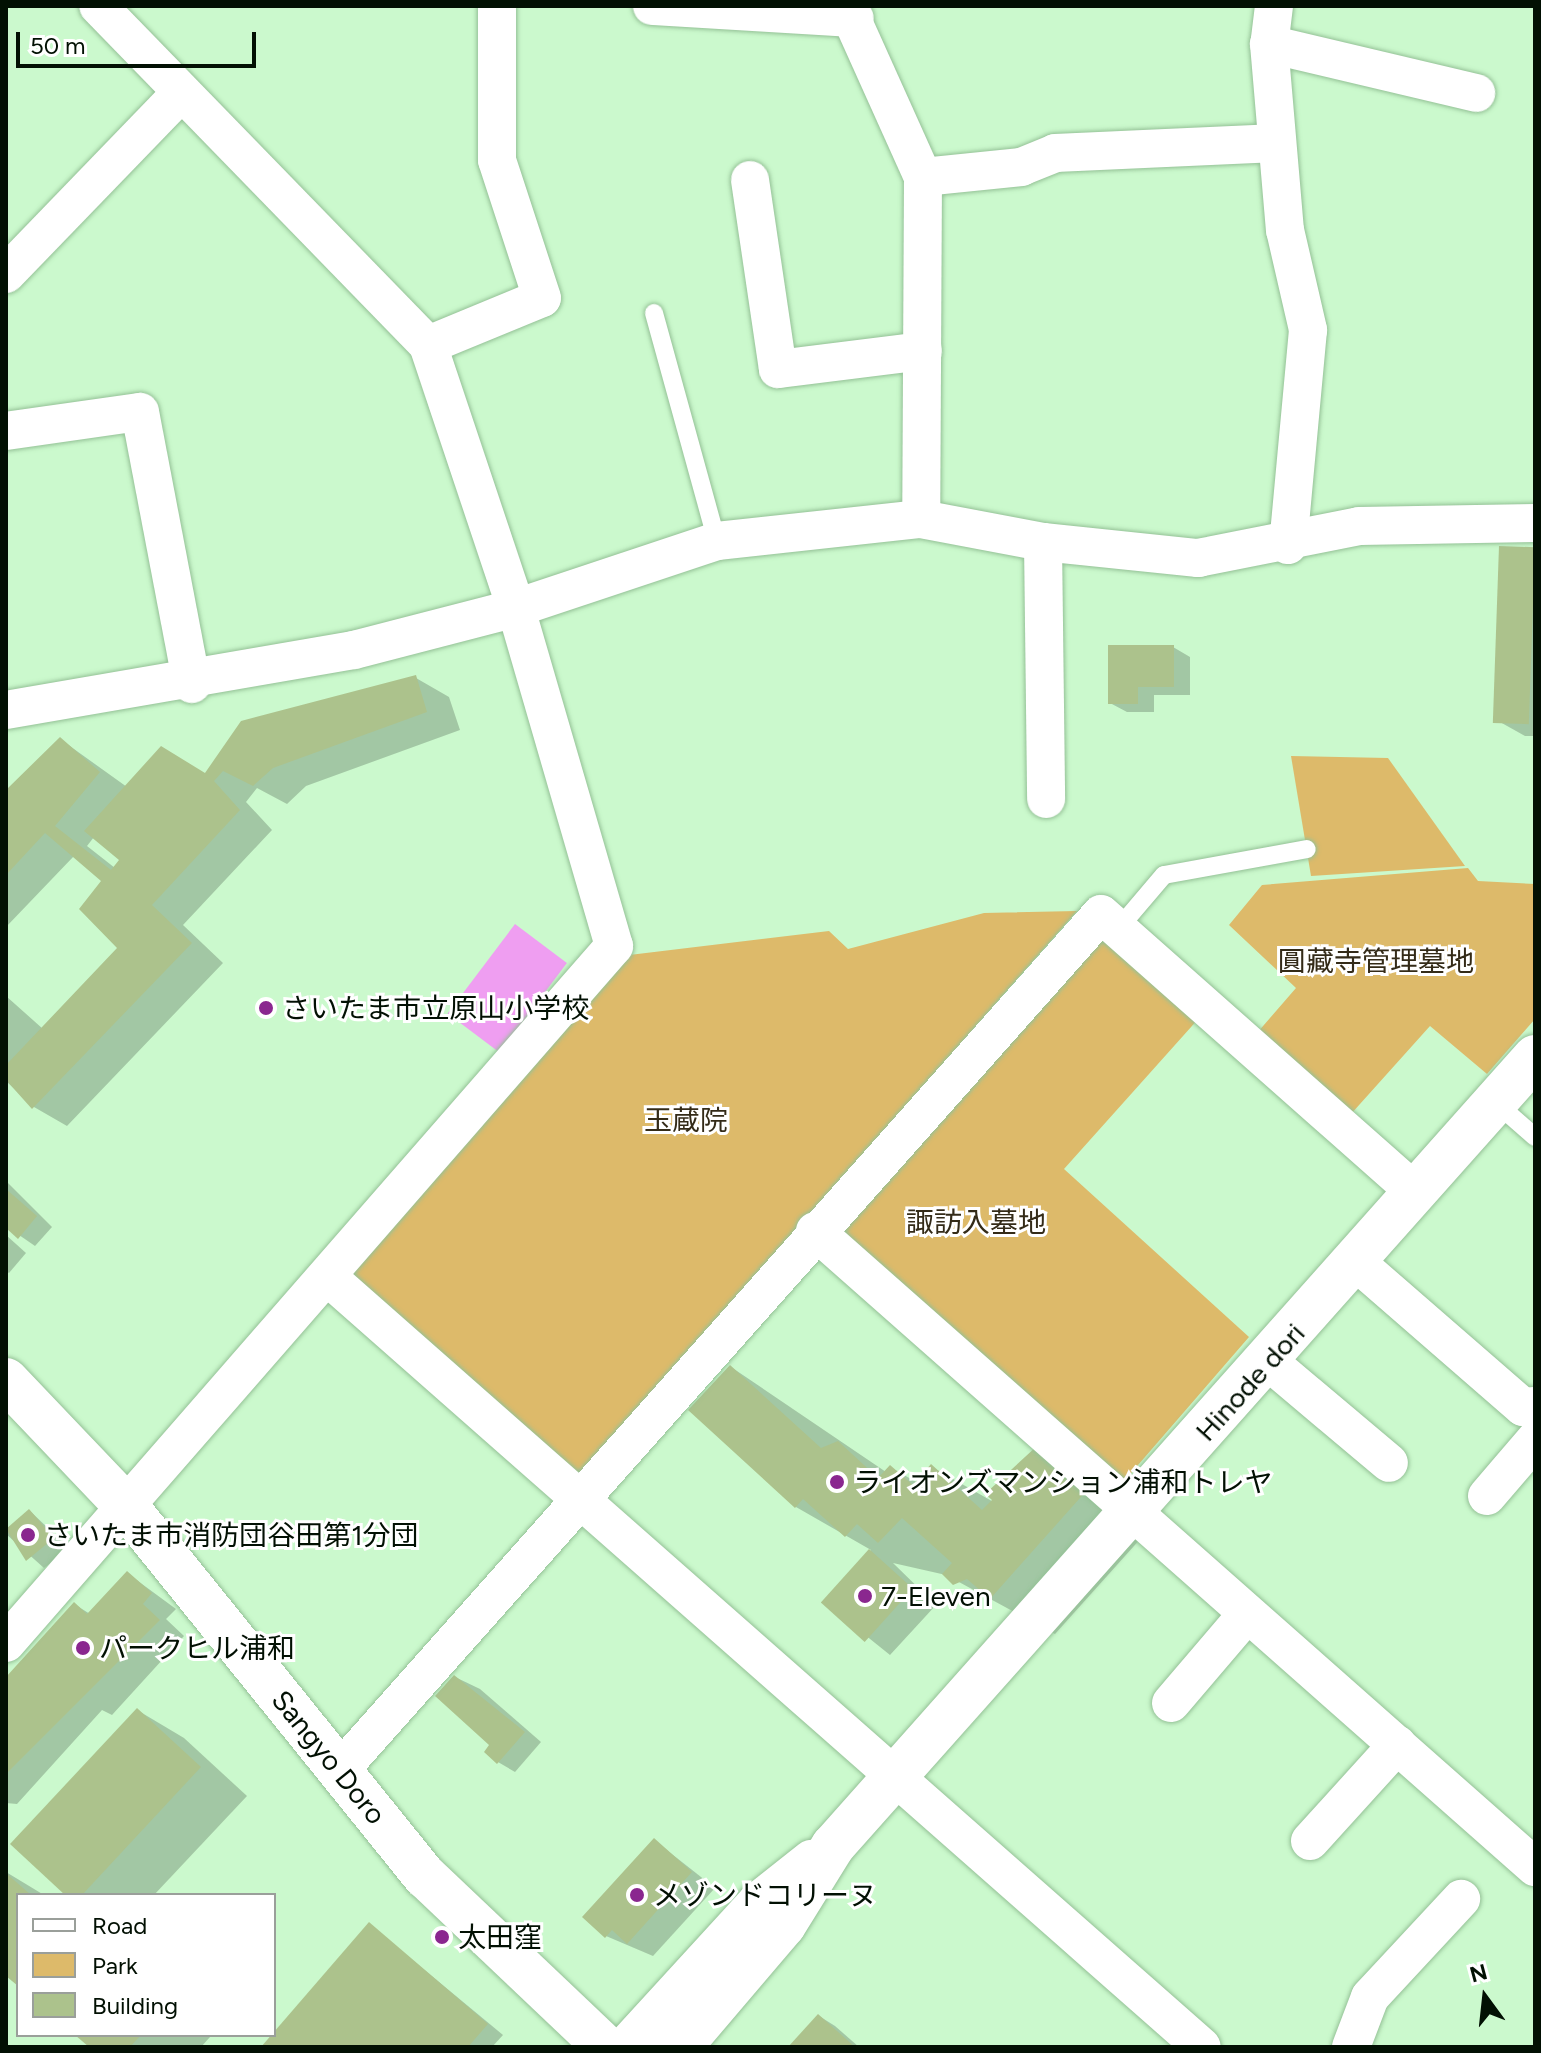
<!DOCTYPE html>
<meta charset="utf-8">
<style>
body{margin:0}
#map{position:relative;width:1541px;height:2053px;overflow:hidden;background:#cbf9cd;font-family:Figtree,"Noto Sans JP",sans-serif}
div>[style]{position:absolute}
.green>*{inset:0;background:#ddba6a}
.water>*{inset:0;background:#ef9ef1;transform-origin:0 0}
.shadow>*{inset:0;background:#0003}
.building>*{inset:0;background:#acc28c;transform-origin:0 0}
.roads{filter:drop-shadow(0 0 2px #94c196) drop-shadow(0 0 2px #94c196)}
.lane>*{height:18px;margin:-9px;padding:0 9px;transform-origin:9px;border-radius:9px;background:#fff}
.street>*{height:38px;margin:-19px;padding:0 19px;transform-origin:19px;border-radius:19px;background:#fff}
.secondary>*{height:44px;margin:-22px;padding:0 22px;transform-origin:22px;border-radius:22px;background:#fff}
.primary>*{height:44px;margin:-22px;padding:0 22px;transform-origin:22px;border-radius:22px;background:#fff}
.dots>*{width:22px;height:22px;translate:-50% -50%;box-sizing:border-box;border:4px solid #fff;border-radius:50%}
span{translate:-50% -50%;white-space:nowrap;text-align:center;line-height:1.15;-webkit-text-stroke:6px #fff;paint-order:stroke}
.park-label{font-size:28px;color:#342b18}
.poi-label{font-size:28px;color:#021003}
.left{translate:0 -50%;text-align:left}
.street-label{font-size:28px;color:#021003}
.frame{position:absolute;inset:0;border:8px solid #021003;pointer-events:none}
.legend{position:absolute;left:16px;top:1893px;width:260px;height:144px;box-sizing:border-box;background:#fff;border:2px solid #9a9f9a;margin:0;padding:10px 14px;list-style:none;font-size:24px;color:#021003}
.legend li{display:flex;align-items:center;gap:16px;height:40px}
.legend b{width:40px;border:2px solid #9a9f9a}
.north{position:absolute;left:1445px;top:1957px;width:80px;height:80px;-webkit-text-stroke:6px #fff;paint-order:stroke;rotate:345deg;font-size:22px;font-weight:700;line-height:32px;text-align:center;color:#021003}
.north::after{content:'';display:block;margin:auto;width:28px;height:36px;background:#021003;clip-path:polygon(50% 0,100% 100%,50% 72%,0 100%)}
.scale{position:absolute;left:16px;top:32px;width:240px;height:36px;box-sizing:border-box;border:4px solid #021003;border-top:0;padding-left:10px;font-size:24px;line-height:28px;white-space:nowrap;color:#021003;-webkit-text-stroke:6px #fff;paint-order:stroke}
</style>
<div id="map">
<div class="green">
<div style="clip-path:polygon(1291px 756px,1388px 758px,1465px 866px,1311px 876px)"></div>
<div style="clip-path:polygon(1468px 868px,1478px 881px,1535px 884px,1535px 1019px,1487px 1074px,1430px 1026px,1351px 1114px,1257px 1033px,1296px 988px,1229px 925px,1262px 885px)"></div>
<div style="clip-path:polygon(1077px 911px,577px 1479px,345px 1279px,621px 956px,829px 931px,848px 949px,984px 913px)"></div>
<div style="clip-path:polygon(1094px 933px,1200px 1017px,1064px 1169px,1249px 1337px,1119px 1487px,830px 1229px)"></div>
</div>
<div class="water">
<div style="left:515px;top:924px;width:65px;height:112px;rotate:37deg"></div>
</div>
<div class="shadow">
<div style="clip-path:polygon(1535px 549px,1535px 736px,1525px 736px,1500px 722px)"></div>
<div style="clip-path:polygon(1173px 647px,1190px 657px,1190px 695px,1154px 695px,1154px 712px,1127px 712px,1110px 703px)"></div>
<div style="clip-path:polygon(evenodd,416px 678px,449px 697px,460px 730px,306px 786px,287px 804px,257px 788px,246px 802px,272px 830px,183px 925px,223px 963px,67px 1126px,34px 1107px,6px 1081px,6px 996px,43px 1029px,120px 948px,103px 881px,74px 856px,6px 927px,6px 793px,60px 739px,127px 787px,206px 775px,416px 678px,94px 837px,122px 860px,115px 868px,87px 846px,94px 837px)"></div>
<div style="clip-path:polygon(6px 1181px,52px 1227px,35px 1246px,6px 1226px)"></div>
<div style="clip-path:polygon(6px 1235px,26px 1253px,9px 1273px,6px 1271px)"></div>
<div style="clip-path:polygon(731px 1367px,886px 1472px,890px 1467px,918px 1483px,932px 1467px,997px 1504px,1038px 1448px,1151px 1527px,1055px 1634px,946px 1575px,893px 1563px,936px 1605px,890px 1655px,824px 1602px,871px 1550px,796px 1507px)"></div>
<div style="clip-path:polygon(30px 1511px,69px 1548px,44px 1568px,6px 1534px)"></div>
<div style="clip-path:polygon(127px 1573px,176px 1609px,166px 1619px,184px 1636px,112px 1715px,102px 1710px,17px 1804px,6px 1803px,6px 1680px,74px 1604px,90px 1614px)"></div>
<div style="clip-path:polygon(455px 1677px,480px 1689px,541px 1742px,515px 1772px,498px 1762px)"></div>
<div style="clip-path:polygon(137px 1710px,184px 1738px,247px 1796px,154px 1895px,68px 1895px)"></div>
<div style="clip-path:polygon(654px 1840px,715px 1888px,653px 1956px,606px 1936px)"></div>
<div style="clip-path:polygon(6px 1872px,44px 1895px,18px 1895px,18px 1983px,6px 1973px)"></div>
<div style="clip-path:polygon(369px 1924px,503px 2035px,492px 2047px,263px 2047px)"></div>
<div style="clip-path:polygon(819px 2016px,835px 2026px,859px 2047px,791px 2047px)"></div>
<div style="clip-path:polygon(78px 2035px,207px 2035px,210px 2037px,201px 2047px,92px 2047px)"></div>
</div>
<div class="building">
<div style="left:1499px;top:546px;width:36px;height:177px;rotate:2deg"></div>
<div style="clip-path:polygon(1108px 645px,1174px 645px,1174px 687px,1138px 687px,1138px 704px,1108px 704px)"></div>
<div style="clip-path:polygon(416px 675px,427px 712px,273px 768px,253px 786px,223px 771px,214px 781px,240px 810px,152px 905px,192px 943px,32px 1109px,6px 1080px,6px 1065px,117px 948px,79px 909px,101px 881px,45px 833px,6px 875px,6px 790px,60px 737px,100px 772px,55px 826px,111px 870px,119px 860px,84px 831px,161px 746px,205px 773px,241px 721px)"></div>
<div style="clip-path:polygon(6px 1189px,37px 1216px,18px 1239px,6px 1228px)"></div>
<div style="clip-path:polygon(730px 1365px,821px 1448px,838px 1441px,878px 1478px,890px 1465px,913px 1485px,931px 1464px,982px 1510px,992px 1500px,985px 1494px,1038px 1445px,1088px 1489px,990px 1599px,967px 1579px,953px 1585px,942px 1574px,952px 1563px,902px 1518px,878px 1543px,857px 1524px,845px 1537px,803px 1499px,795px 1508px,688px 1410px)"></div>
<div style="clip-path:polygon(29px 1509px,54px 1538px,26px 1561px,6px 1529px)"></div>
<div style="left:869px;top:1549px;width:59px;height:72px;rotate:42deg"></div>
<div style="clip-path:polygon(127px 1571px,152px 1593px,143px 1604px,160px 1620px,6px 1774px,6px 1677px,74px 1602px,87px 1614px)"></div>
<div style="clip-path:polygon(454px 1675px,525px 1732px,497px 1764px,484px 1752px,489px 1745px,435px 1696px)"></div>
<div style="clip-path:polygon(137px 1708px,201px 1767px,82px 1895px,65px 1895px,10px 1844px)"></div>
<div style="clip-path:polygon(654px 1838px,692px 1872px,627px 1944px,612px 1930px,605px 1938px,582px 1917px)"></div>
<div style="clip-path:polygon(6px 1873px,31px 1895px,18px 1895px,18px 1986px,6px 1976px)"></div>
<div style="clip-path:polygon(369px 1922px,488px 2024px,468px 2047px,261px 2047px)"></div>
<div style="clip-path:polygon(818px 2014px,855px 2047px,788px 2047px)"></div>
<div style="clip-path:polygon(75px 2035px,141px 2035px,130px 2047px,89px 2047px)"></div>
</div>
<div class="roads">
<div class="lane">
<div style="left:654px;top:313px;width:237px;rotate:74.6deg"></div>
<div style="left:1118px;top:929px;width:71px;rotate:-49.6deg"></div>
<div style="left:1164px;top:875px;width:145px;rotate:-10.3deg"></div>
<div style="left:1495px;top:1102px;width:53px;rotate:41.2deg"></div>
</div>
<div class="street">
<div style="left:652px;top:6px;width:203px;rotate:3.4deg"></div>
<div style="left:846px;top:6px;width:188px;rotate:65.8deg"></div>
<div style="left:923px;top:177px;width:342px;rotate:90.3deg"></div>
<div style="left:1274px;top:6px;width:38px;rotate:97deg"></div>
<div style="left:1269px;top:44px;width:187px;rotate:85.1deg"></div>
<div style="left:1285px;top:230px;width:103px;rotate:77deg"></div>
<div style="left:1308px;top:330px;width:216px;rotate:95.3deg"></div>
<div style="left:1269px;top:44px;width:213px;rotate:13.3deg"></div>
<div style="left:923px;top:177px;width:99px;rotate:-5.8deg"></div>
<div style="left:1021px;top:167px;width:37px;rotate:-22deg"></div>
<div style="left:1055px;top:153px;width:222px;rotate:-2.6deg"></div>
<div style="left:750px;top:180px;width:191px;rotate:81.6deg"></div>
<div style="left:778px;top:369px;width:146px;rotate:-7.1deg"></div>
<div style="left:6px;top:274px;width:250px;rotate:-46deg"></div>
<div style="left:428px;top:345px;width:123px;rotate:-22.4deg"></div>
<div style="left:542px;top:298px;width:145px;rotate:-108.1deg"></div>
<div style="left:497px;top:160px;width:154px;rotate:-90deg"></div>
<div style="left:6px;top:431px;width:135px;rotate:-8.1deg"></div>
<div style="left:140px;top:412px;width:277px;rotate:79.2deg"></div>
<div style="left:1043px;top:542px;width:257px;rotate:89.3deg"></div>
<div style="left:6px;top:710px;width:353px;rotate:-9.8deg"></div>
<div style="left:354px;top:650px;width:167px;rotate:-14.5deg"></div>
<div style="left:516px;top:608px;width:212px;rotate:-18.4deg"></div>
<div style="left:717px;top:541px;width:205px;rotate:-6.2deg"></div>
<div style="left:921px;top:519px;width:124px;rotate:10.7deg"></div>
<div style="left:1043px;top:542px;width:156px;rotate:5.9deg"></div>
<div style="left:1198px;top:558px;width:164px;rotate:-11.2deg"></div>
<div style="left:1359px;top:526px;width:176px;rotate:-1deg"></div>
<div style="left:815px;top:1231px;width:961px;rotate:41.46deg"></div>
<div style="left:1356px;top:1262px;width:221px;rotate:41deg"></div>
<div style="left:1523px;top:1407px;width:12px;rotate:-5deg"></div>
<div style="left:329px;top:1278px;width:1163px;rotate:41.38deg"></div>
<div style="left:1268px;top:1361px;width:158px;rotate:40.1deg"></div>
<div style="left:1487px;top:1496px;width:74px;rotate:-49.4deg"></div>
<div style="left:6px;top:1643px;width:925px;rotate:-48.9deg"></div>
<div style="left:614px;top:946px;width:352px;rotate:-106.2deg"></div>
<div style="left:516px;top:608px;width:277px;rotate:-108.5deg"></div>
<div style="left:428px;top:345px;width:473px;rotate:-134.2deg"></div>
<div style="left:1171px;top:1703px;width:117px;rotate:-49.5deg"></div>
<div style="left:340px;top:1770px;width:1145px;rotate:-48.36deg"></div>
<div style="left:1101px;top:914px;width:421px;rotate:41.5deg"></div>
<div style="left:1310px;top:1841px;width:130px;rotate:-47.8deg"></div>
<div style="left:1351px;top:2047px;width:53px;rotate:-69.2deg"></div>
<div style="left:1370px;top:1997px;width:134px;rotate:-47.1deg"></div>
</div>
<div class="secondary">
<div style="left:628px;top:2047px;width:194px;rotate:-47.5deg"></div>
<div style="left:759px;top:1904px;width:68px;rotate:-38.4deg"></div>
<div style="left:680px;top:2047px;width:160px;rotate:-49.6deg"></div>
<div style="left:784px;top:1925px;width:93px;rotate:-58.2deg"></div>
<div style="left:833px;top:1846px;width:1056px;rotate:-48.34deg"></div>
</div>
<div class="primary">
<div style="left:6px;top:1380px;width:174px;rotate:46.4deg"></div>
<div style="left:126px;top:1506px;width:476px;rotate:51.1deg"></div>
<div style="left:425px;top:1876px;width:248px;rotate:43.5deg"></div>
</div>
</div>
<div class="dots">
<div style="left:266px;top:1008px;background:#8a278f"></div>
<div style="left:837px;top:1482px;background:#8a278f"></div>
<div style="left:28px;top:1535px;background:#8a278f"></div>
<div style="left:865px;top:1596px;background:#8a278f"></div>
<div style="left:83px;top:1648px;background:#8a278f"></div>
<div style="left:637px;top:1895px;background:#8a278f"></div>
<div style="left:442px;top:1937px;background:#8a278f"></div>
</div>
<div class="park-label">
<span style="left:1376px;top:961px">圓藏寺管理墓地</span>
<span style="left:686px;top:1120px">玉蔵院</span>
<span style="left:976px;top:1222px">諏訪入墓地</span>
</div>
<div class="poi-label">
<span class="left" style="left:282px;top:1008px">さいたま市立原山小学校</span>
<span class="left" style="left:853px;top:1482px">ライオンズマンション浦和トレヤ</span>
<span class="left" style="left:44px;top:1535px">さいたま市消防団谷田第1分団</span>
<span class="left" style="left:881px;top:1596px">7-Eleven</span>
<span class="left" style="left:99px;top:1648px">パークヒル浦和</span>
<span class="left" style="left:653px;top:1895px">メゾンドコリーヌ</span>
<span class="left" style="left:458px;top:1937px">太田窪</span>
</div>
<div class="street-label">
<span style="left:1250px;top:1382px;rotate:-48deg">Hinode dori</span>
<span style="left:329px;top:1757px;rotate:51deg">Sangyo Doro</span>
</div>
<div class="frame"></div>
<ul class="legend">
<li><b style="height:10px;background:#fff"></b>Road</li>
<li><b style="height:22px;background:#ddba6a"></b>Park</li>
<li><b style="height:22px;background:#acc28c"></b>Building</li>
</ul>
<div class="north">N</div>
<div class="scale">50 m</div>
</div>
